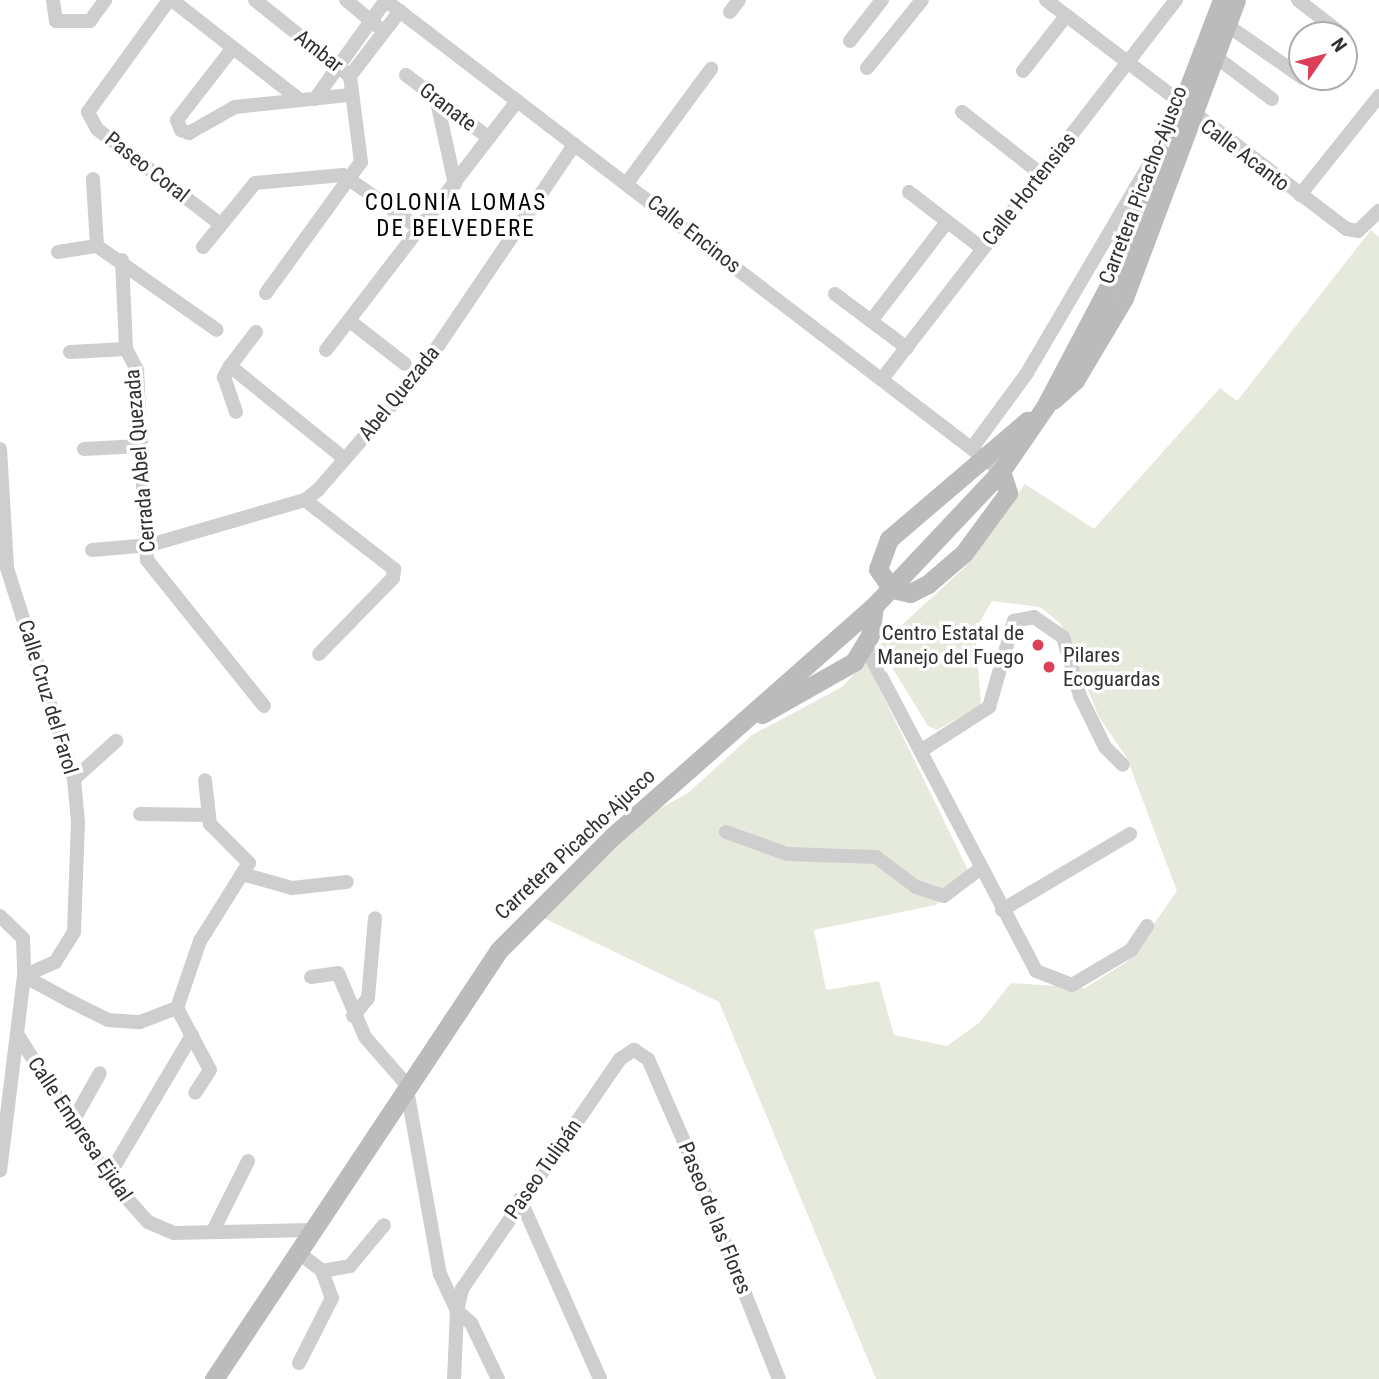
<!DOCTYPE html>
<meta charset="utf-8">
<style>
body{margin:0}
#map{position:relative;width:1379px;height:1379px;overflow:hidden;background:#fff;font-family:"Roboto Condensed",sans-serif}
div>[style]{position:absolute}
.green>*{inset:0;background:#e5eadd}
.street>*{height:14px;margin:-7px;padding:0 7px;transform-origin:7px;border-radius:7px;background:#cecece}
.secondary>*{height:19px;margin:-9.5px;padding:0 9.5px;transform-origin:9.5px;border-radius:9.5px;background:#bbb}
.dots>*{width:19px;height:19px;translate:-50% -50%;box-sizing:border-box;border:4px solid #fff;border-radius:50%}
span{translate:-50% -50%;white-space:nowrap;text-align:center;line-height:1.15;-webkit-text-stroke:7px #fff;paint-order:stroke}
.street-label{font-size:21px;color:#313131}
.poi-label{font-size:21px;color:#313131}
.right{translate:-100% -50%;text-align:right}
.left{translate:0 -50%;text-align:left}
.neighbourhood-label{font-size:23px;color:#000;letter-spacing:2px}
.north{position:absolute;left:1288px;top:21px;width:70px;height:70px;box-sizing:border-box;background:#fff;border:2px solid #adadad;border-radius:50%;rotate:55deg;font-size:19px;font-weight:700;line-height:28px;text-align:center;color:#313131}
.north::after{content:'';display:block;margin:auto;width:24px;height:32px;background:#da4158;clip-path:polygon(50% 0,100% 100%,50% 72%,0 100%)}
</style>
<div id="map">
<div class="green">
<div style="clip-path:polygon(1371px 230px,1379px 237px,1379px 1379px,876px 1379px,719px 1002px,544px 918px,652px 813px,688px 793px,752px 735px,842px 687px,866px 661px,969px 872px,936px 905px,814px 930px,826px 990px,879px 981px,894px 1035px,947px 1046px,979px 1023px,1011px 983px,1085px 988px,1128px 961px,1177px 891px,1127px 758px,1099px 717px,1060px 623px,1040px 607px,992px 601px,975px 630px,981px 705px,937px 730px,928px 726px,879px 646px,965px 567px,1025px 484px,1094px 529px,1220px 388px,1237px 401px)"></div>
</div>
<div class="street">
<div style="left:53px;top:0;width:21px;rotate:82deg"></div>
<div style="left:56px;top:21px;width:34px"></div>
<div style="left:90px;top:21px;width:26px;rotate:-54deg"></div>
<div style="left:169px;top:0;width:138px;rotate:125.9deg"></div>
<div style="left:88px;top:112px;width:19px;rotate:62deg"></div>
<div style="left:97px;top:129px;width:155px;rotate:37.7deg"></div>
<div style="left:172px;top:0;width:162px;rotate:38deg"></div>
<div style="left:255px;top:0;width:122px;rotate:38.7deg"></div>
<div style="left:346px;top:0;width:40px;rotate:40deg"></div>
<div style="left:385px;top:0;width:775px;rotate:37.4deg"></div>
<div style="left:1046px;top:0;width:378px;rotate:37.3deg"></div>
<div style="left:1347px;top:229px;width:11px;rotate:10deg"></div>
<div style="left:1358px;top:231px;width:29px;rotate:-44deg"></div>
<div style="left:1298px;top:0;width:57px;rotate:37.9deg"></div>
<div style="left:730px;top:12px;width:15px;rotate:-53deg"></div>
<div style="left:1227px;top:25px;width:93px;rotate:34.9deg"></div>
<div style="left:850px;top:41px;width:52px;rotate:-52deg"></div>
<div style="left:232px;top:49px;width:90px;rotate:127.8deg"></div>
<div style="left:177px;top:120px;width:11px;rotate:68deg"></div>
<div style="left:181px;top:130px;width:9px;rotate:21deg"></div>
<div style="left:189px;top:133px;width:53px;rotate:-29.5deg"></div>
<div style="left:235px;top:107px;width:116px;rotate:-6deg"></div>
<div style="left:1216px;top:57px;width:70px;rotate:36.9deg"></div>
<div style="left:867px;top:68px;width:87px;rotate:-51deg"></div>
<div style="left:1023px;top:71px;width:70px;rotate:-52deg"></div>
<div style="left:406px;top:75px;width:104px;rotate:37.2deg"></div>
<div style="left:436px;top:97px;width:89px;rotate:77.7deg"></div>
<div style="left:315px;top:99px;width:122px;rotate:-54.4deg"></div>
<div style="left:962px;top:112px;width:100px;rotate:38.1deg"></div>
<div style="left:93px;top:179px;width:67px;rotate:86.6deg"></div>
<div style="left:627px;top:183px;width:142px;rotate:-53.6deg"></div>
<div style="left:909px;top:192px;width:93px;rotate:37.6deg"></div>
<div style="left:1300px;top:195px;width:127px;rotate:-51.4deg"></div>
<div style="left:203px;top:247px;width:82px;rotate:-50.9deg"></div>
<div style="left:255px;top:183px;width:88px;rotate:-5.2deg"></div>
<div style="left:343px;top:175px;width:93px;rotate:34.9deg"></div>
<div style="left:58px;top:252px;width:39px;rotate:-9deg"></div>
<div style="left:97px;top:246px;width:146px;rotate:35deg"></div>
<div style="left:122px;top:260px;width:89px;rotate:87.4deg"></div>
<div style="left:126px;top:349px;width:24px;rotate:62deg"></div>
<div style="left:137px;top:370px;width:190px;rotate:87deg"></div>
<div style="left:147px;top:560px;width:187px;rotate:51.3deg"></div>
<div style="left:266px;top:293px;width:162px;rotate:-54.1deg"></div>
<div style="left:361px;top:162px;width:87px;rotate:-97.3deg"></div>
<div style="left:350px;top:76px;width:82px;rotate:-52.4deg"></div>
<div style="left:835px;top:294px;width:45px;rotate:36.9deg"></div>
<div style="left:351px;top:322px;width:68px;rotate:37.9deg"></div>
<div style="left:256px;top:332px;width:43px;rotate:127.4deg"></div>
<div style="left:230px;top:366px;width:148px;rotate:39deg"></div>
<div style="left:907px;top:348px;width:45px;rotate:-143.1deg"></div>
<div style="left:871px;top:321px;width:125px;rotate:-52.5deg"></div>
<div style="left:326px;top:350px;width:314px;rotate:-52.5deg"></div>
<div style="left:70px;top:352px;width:56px;rotate:-3.1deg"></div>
<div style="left:230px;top:366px;width:13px;rotate:119deg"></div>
<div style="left:224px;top:377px;width:37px;rotate:71deg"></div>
<div style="left:882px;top:379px;width:480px;rotate:-52.2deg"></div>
<div style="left:972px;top:448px;width:93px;rotate:-53.7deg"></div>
<div style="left:1027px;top:373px;width:275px;rotate:-59.6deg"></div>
<div style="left:0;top:449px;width:119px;rotate:86.6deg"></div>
<div style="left:7px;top:568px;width:221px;rotate:72.4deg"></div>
<div style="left:74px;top:779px;width:43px;rotate:84.7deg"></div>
<div style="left:78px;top:822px;width:110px;rotate:92.1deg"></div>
<div style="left:74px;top:932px;width:36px;rotate:122deg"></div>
<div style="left:55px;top:962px;width:34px;rotate:156deg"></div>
<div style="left:24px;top:976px;width:196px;rotate:97deg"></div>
<div style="left:84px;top:449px;width:56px;rotate:-3.1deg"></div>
<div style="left:305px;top:500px;width:113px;rotate:37.8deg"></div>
<div style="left:394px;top:569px;width:9px;rotate:96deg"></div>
<div style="left:393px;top:578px;width:106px;rotate:134.2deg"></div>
<div style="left:92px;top:550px;width:58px;rotate:-4.9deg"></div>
<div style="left:150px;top:545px;width:161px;rotate:-16.2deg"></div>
<div style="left:305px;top:500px;width:16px;rotate:-38deg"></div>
<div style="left:318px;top:490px;width:154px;rotate:-49deg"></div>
<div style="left:419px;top:374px;width:277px;rotate:-55.9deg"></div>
<div style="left:865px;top:646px;width:367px;rotate:62.2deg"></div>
<div style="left:1036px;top:971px;width:39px;rotate:21deg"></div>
<div style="left:1072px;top:985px;width:69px;rotate:-30.7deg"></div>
<div style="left:1131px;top:950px;width:29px;rotate:-56deg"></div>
<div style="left:922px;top:750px;width:80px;rotate:-32.7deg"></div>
<div style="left:989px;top:707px;width:90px;rotate:-73.8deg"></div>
<div style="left:1014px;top:621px;width:20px;rotate:-11deg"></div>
<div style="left:1034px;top:617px;width:35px;rotate:35deg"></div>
<div style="left:1063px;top:637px;width:61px;rotate:73.9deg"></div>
<div style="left:1080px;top:696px;width:57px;rotate:63.9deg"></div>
<div style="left:1105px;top:747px;width:25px;rotate:45deg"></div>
<div style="left:74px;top:779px;width:57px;rotate:-42.1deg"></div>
<div style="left:140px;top:814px;width:69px;rotate:0.8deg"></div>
<div style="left:726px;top:832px;width:65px;rotate:19.8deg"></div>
<div style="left:787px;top:854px;width:89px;rotate:1.9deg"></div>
<div style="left:876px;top:857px;width:50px;rotate:36.9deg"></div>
<div style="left:916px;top:887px;width:29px;rotate:18deg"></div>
<div style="left:944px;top:896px;width:46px;rotate:-37.1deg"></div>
<div style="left:242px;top:874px;width:52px;rotate:15.6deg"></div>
<div style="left:292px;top:888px;width:55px;rotate:-6.2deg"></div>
<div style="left:1002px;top:910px;width:149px;rotate:-30.7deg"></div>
<div style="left:0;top:916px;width:32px;rotate:44deg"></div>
<div style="left:23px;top:938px;width:38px;rotate:88deg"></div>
<div style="left:24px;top:976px;width:52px;rotate:28.5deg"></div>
<div style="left:70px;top:1001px;width:42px;rotate:26.6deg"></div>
<div style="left:108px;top:1020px;width:32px;rotate:4deg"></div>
<div style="left:140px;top:1022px;width:40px;rotate:-21deg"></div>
<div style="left:311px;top:977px;width:27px;rotate:-8deg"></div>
<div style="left:338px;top:973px;width:69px;rotate:67.1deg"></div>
<div style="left:365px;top:1037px;width:62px;rotate:48.9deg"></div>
<div style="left:406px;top:1084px;width:193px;rotate:79.9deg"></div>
<div style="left:440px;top:1274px;width:41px;rotate:65.3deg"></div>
<div style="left:457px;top:1311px;width:68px;rotate:92.5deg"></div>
<div style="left:177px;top:1008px;width:71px;rotate:-71.1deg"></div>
<div style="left:200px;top:941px;width:92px;rotate:-57.9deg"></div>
<div style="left:249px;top:863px;width:55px;rotate:-135deg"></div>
<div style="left:210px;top:824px;width:44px;rotate:-96.5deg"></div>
<div style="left:177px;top:1008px;width:70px;rotate:62deg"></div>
<div style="left:210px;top:1070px;width:27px;rotate:123deg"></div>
<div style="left:353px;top:1016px;width:23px;rotate:-50deg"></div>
<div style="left:368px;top:998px;width:80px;rotate:-85deg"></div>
<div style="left:17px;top:1034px;width:169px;rotate:57.5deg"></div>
<div style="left:108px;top:1177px;width:60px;rotate:48.4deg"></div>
<div style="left:148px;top:1222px;width:28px;rotate:23deg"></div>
<div style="left:174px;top:1233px;width:138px;rotate:-1.2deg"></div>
<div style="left:72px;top:1123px;width:57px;rotate:-60.8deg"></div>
<div style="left:108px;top:1177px;width:165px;rotate:-59.4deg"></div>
<div style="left:520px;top:1199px;width:197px;rotate:66deg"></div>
<div style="left:214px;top:1229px;width:76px;rotate:-63.4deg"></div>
<div style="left:298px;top:1252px;width:31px;rotate:38deg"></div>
<div style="left:322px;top:1271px;width:29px;rotate:70deg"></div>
<div style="left:332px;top:1298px;width:73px;rotate:116.9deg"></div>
<div style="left:322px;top:1271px;width:28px;rotate:-10deg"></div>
<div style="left:350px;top:1266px;width:53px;rotate:-50.3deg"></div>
<div style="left:498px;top:1379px;width:62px;rotate:-115.7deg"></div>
<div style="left:471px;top:1323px;width:18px;rotate:-139deg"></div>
<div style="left:457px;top:1311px;width:23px;rotate:-77deg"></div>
<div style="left:462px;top:1289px;width:279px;rotate:-55.5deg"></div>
<div style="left:620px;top:1059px;width:17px;rotate:-33deg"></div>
<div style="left:634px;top:1050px;width:17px;rotate:33deg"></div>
<div style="left:648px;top:1059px;width:103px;rotate:66.4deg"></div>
<div style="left:689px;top:1153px;width:243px;rotate:68.3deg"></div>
</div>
<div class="secondary">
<div style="left:1053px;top:400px;width:30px;rotate:-42deg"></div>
<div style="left:1075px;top:380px;width:96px;rotate:-59.1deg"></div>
<div style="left:1124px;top:298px;width:318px;rotate:-69.4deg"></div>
<div style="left:1001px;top:471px;width:23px;rotate:72deg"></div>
<div style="left:1008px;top:493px;width:74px;rotate:126.3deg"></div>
<div style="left:964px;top:553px;width:48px;rotate:139.3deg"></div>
<div style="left:928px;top:584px;width:20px;rotate:153deg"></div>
<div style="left:910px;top:593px;width:18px;rotate:-167deg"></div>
<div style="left:892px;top:589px;width:24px;rotate:-125deg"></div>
<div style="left:878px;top:569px;width:32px;rotate:-70deg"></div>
<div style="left:889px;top:539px;width:182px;rotate:-40.5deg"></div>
<div style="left:762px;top:714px;width:106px;rotate:-29.5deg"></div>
<div style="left:854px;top:662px;width:31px;rotate:-59deg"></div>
<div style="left:870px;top:635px;width:29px;rotate:-82deg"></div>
<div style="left:214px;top:1379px;width:515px;rotate:-56.4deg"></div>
<div style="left:499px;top:950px;width:160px;rotate:-45deg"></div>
<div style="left:612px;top:837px;width:349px;rotate:-41.4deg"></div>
<div style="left:874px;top:606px;width:185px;rotate:-46.7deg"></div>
<div style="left:1001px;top:471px;width:78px;rotate:-55.5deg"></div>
<div style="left:1045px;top:407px;width:167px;rotate:-62.2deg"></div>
<div style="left:1123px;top:259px;width:277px;rotate:-69.1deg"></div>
</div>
<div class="dots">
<div style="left:1038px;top:645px;background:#da4158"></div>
<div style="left:1049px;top:667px;background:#da4158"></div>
</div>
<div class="street-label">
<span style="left:319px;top:51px;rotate:38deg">Ambar</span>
<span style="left:448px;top:107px;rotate:37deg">Granate</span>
<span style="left:1245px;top:155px;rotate:37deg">Calle Acanto</span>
<span style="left:147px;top:167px;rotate:38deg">Paseo Coral</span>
<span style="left:1143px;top:185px;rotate:-69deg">Carretera Picacho-Ajusco</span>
<span style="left:1029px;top:189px;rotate:-52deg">Calle Hortensias</span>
<span style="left:694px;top:234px;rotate:38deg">Calle Encinos</span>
<span style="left:399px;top:393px;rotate:-51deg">Abel Quezada</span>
<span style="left:140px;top:461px;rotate:-95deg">Cerrada Abel Quezada</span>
<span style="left:48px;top:697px;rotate:73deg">Calle Cruz del Farol</span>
<span style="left:575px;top:844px;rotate:-43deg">Carretera Picacho-Ajusco</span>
<span style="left:80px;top:1129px;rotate:56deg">Calle Empresa Ejidal</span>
<span style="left:543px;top:1169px;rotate:-55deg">Paseo Tulipán</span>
<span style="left:715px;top:1218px;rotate:68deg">Paseo de las Flores</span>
</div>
<div class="poi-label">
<span class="right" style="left:1024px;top:645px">Centro Estatal de<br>Manejo del Fuego</span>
<span class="left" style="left:1063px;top:667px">Pilares<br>Ecoguardas</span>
</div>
<div class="neighbourhood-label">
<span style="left:456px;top:216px">COLONIA LOMAS<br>DE BELVEDERE</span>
</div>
<div class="north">N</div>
</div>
